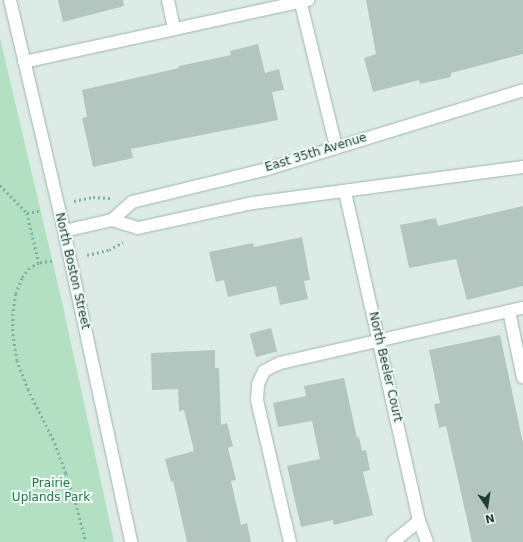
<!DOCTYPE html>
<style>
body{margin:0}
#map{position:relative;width:523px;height:542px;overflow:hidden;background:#ddebe6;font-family:"DejaVu Sans",sans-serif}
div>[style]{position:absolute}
.green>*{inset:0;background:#b3e0c2}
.building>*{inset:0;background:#b2c6bf;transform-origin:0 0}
.path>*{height:2.5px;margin-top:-1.25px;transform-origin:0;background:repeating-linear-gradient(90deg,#7ab3a5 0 2px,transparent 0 5px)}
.roads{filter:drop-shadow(0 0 1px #a0b3ae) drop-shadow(0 0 1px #a0b3ae)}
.service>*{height:12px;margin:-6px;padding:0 6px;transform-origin:6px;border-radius:6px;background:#fff}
.minor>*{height:12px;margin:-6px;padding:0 6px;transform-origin:6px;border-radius:6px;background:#fff}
.tertiary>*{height:12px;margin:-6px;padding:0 6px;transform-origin:6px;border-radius:6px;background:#fff}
span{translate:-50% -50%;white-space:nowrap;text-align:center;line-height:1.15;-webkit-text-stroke:4px #eef8f4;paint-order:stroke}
.street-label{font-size:12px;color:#1d3d36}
.park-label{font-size:12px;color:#23784a}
.north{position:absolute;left:467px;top:486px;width:40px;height:40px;-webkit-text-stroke:3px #eef8f4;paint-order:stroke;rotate:167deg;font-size:11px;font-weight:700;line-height:16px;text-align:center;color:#1d3d36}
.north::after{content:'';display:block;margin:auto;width:14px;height:18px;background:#1d3d36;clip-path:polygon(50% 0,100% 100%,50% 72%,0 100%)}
</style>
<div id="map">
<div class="green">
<div style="clip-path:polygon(0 38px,63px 306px,114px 542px,0 542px)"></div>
</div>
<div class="building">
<div style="clip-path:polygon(58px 0,123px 0,124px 6px,63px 22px)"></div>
<div style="clip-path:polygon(366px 0,523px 0,523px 54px,451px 73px,451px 77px,420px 84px,419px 80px,373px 92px,364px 58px,376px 54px)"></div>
<div style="clip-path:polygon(258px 44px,265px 73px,279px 69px,284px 90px,272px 92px,278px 120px,131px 149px,133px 158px,93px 167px,82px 118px,87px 117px,82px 90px,179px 68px,179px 66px,231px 55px,230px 51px)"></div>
<div style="clip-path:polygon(523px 206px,523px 286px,467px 300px,456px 259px,409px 268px,400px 225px,436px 218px,438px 226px)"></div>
<div style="clip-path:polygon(302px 237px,310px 280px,304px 281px,308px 299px,280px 305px,276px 286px,228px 297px,224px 280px,216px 282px,209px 252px,253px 243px,254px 247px)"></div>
<div style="left:271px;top:328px;width:24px;height:22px;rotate:75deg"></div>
<div style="clip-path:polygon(500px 335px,523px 443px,523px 542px,472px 542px,446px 426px,439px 428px,434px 404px,440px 403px,429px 350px)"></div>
<div style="clip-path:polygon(215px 350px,215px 368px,219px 368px,221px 425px,227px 423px,233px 446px,228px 448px,236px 480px,231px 481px,241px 525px,247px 523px,251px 542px,187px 542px,173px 481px,171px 482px,165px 459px,194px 451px,184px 410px,179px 411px,178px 389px,152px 390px,151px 353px)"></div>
<div style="clip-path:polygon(344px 378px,357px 438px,359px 437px,362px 451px,366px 450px,370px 470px,363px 472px,373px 515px,334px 525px,333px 520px,301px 527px,287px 466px,320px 459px,312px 421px,278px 427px,273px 403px,306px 396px,304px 386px)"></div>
</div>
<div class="path">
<div style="left:0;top:185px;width:39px;rotate:46deg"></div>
<div style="left:27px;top:213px;width:51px;rotate:76.5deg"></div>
<div style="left:74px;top:201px;width:19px;rotate:-12deg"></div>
<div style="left:93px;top:197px;width:17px;rotate:3deg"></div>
<div style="left:27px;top:213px;width:15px;rotate:-11deg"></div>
<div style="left:87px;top:255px;width:23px;rotate:-13deg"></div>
<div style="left:109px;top:250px;width:16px;rotate:-30deg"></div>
<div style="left:52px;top:261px;width:13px;rotate:171deg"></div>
<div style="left:39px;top:263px;width:10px;rotate:151deg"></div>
<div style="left:30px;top:268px;width:13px;rotate:129deg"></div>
<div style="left:22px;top:278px;width:17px;rotate:111deg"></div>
<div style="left:16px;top:294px;width:20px;rotate:99deg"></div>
<div style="left:13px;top:314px;width:20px;rotate:90deg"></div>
<div style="left:13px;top:334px;width:26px;rotate:81deg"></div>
<div style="left:17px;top:360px;width:31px;rotate:69deg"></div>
<div style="left:28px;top:389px;width:60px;rotate:63.4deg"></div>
<div style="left:55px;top:443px;width:32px;rotate:70deg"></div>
<div style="left:66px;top:473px;width:32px;rotate:72deg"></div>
<div style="left:76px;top:503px;width:40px;rotate:75.6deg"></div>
</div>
<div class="roads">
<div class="service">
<div style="left:168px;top:0;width:30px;rotate:78deg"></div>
<div style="left:24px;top:62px;width:291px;rotate:-12.3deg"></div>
<div style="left:509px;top:311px;width:68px;rotate:78.2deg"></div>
<div style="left:290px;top:542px;width:146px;rotate:-103.1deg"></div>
<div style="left:257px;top:400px;width:16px;rotate:-86deg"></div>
<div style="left:258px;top:384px;width:14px;rotate:-65deg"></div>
<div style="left:264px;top:371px;width:18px;rotate:-27deg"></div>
<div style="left:280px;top:363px;width:249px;rotate:-12.8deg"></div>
<div style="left:393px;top:542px;width:33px;rotate:-39deg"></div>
</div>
<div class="minor">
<div style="left:300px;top:0;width:151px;rotate:76.2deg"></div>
<div style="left:345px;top:192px;width:337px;rotate:77.3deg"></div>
<div style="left:419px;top:521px;width:22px;rotate:69deg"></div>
</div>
<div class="tertiary">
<div style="left:10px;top:0;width:237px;rotate:76.8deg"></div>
<div style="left:64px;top:231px;width:318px;rotate:77.8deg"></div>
<div style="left:112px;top:220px;width:27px;rotate:17deg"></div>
<div style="left:138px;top:228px;width:118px;rotate:-12.3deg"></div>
<div style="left:253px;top:203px;width:272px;rotate:-7.6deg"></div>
<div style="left:64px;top:231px;width:49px;rotate:-12.9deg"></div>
<div style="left:112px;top:220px;width:27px;rotate:-42deg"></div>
<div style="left:132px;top:202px;width:139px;rotate:-13.7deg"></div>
<div style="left:267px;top:169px;width:268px;rotate:-17.1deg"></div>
</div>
</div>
<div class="street-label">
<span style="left:316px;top:153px;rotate:-17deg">East 35th Avenue</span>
<span style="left:72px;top:271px;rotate:77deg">North Boston Street</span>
<span style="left:385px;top:367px;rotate:77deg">North Beeler Court</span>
</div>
<div class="park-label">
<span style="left:51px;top:491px">Prairie<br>Uplands Park</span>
</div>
<div class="north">N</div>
</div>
